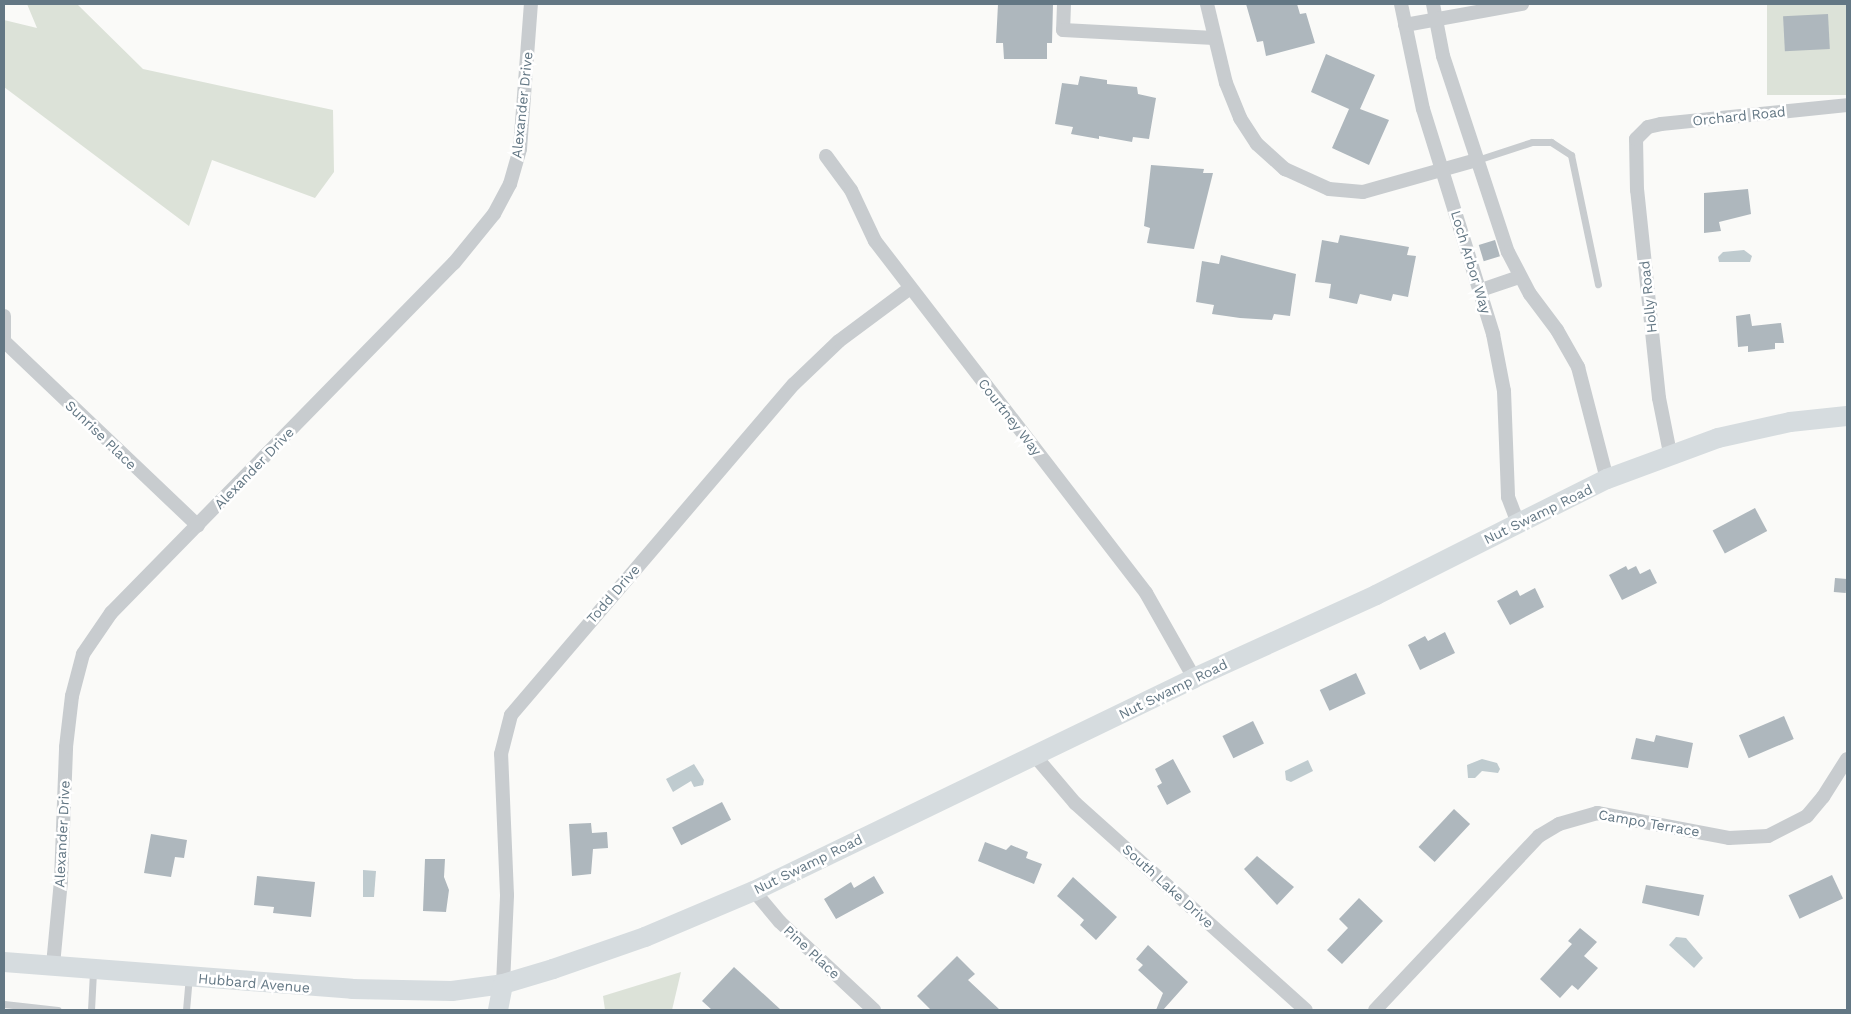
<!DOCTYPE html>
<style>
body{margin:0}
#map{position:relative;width:1851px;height:1014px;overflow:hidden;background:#fafaf8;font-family:"Work Sans",sans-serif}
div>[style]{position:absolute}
.green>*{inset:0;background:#dce2d8;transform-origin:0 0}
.water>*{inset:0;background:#bfcbcf}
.building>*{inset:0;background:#aeb7bd;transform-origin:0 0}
.lane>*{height:7px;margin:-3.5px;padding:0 3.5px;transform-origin:3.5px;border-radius:3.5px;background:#c8cccf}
.street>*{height:14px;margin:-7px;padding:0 7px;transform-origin:7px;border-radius:7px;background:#c8cccf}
.secondary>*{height:20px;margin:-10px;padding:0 10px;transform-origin:10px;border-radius:10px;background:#d6dcdf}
span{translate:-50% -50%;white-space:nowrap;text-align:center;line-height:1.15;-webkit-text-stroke:5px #fff;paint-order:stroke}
.street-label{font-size:14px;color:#637784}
.frame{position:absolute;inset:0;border:5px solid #637784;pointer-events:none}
</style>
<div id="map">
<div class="green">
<div style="clip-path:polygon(27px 4px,77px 4px,143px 69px,333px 110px,334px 172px,315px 198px,212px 160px,189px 226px,4px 87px,4px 20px,37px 28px)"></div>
<div style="left:1767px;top:4px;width:80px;height:91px"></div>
<div style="clip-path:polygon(681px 972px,672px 1010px,605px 1010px,603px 996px)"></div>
</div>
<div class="water">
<div style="clip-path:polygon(1744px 250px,1752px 256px,1750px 262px,1719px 262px,1718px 257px,1723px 252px)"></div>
<div style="clip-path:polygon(1482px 759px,1497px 763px,1500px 769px,1498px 773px,1482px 771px,1475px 778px,1468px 778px,1467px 765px)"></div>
<div style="clip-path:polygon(1308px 760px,1313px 771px,1291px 782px,1286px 780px,1285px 771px)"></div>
<div style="clip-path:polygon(694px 764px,704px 780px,703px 785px,694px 787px,691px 781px,673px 792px,666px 779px)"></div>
<div style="clip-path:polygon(363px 870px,376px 871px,374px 897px,363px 897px)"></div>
<div style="clip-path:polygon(1676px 937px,1686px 938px,1703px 958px,1694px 968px,1669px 945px)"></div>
</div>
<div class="building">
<div style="clip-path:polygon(998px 4px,1053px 4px,1052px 43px,1047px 43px,1047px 59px,1004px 59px,1003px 43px,996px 43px)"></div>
<div style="clip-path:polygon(1246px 4px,1297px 4px,1300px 14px,1306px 13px,1315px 43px,1266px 56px,1263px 41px,1257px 42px)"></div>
<div style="left:1828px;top:14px;width:35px;height:45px;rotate:87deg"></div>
<div style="clip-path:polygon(1326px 54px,1375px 75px,1360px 109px,1389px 120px,1369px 165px,1332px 148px,1349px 109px,1311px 92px)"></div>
<div style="clip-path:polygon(1080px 76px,1107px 80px,1107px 84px,1137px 87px,1138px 94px,1156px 98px,1149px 139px,1133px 137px,1132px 142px,1099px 136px,1099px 139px,1071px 134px,1073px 127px,1055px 124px,1062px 83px,1078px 85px)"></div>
<div style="clip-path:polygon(1151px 165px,1204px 169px,1203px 173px,1213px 173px,1194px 249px,1147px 243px,1150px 228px,1144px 226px)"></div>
<div style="clip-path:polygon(1748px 189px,1751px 214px,1719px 222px,1721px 231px,1704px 233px,1704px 193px)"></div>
<div style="clip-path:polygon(1340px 235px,1409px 247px,1407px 255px,1416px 256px,1408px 297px,1393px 294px,1391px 301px,1360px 294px,1357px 304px,1329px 298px,1331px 284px,1315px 282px,1322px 240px,1338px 243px)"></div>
<div style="left:1495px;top:240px;width:17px;height:17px;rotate:73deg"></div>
<div style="clip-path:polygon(1221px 255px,1296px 274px,1290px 316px,1274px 314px,1272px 320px,1240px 318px,1212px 314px,1214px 305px,1196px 302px,1202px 261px,1219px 264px)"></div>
<div style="clip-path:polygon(1750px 314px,1752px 326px,1781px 323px,1784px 343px,1775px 343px,1775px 349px,1748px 352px,1748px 346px,1738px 347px,1736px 316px)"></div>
<div style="left:1755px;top:508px;width:26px;height:48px;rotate:62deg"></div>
<div style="clip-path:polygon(1626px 566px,1628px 570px,1636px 566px,1640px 574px,1650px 569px,1657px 583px,1622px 600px,1609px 575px)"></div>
<div style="left:1835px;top:578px;width:12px;height:14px;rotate:5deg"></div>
<div style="clip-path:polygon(1535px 588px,1544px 607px,1510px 625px,1497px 601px,1517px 590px,1520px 596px)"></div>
<div style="clip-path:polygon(1445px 632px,1455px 653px,1420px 670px,1408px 645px,1425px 636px,1428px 641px)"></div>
<div style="left:1356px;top:673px;width:23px;height:40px;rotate:65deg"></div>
<div style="left:1784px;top:716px;width:25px;height:49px;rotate:67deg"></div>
<div style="left:1253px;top:721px;width:25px;height:34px;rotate:64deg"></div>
<div style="clip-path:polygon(1656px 735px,1693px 743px,1688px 768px,1631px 759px,1636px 738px,1654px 742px)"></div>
<div style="clip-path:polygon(1173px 759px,1191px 792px,1167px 805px,1157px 786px,1162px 783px,1155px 769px)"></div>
<div style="left:722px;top:802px;width:20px;height:56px;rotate:63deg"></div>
<div style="left:1454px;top:809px;width:22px;height:52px;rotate:43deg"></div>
<div style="clip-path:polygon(591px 823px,592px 833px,607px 832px,608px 848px,593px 849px,591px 874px,572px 876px,569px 824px)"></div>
<div style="clip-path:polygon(151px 834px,187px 840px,184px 858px,175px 857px,171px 877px,144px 873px)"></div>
<div style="clip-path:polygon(985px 842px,1006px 850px,1011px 845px,1028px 852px,1026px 858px,1042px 864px,1034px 884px,978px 861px)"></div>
<div style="clip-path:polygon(1257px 856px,1294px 887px,1277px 905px,1244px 869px)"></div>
<div style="clip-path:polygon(425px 859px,445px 859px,444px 877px,449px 890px,446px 912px,423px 911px)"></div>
<div style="left:1832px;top:875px;width:26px;height:48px;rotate:65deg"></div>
<div style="clip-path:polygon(257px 876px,315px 882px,311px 917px,273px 913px,274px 907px,254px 905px)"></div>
<div style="clip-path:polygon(874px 876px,884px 893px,836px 919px,824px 899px,851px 882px,854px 888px)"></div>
<div style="clip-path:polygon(1073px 877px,1117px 917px,1096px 940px,1080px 925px,1084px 920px,1057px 896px)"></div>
<div style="clip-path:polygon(1646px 885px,1704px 895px,1699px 916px,1642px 903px)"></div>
<div style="clip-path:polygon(1359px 898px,1383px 921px,1342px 964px,1327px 950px,1348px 928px,1339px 919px)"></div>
<div style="clip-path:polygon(1580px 928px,1597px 942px,1584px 956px,1598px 968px,1578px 990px,1572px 985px,1560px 998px,1540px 979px,1572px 944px,1568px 941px)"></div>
<div style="clip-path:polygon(1148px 945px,1188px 982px,1163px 1010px,1156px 1010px,1163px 993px,1138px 970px,1143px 965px,1136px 959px)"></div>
<div style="clip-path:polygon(957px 956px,975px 974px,968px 980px,1000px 1010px,931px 1010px,917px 996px)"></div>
<div style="clip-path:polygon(734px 967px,781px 1010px,712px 1010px,702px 1001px)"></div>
</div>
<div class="lane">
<div style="left:1477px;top:160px;width:58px;rotate:-18.1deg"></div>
<div style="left:1532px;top:142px;width:19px"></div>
<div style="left:1551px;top:142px;width:24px;rotate:33deg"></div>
<div style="left:1571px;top:155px;width:132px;rotate:78.2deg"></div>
<div style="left:4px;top:1004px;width:54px;rotate:6.3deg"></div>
<div style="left:91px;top:1010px;width:39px;rotate:-87deg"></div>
<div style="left:186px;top:1010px;width:32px;rotate:-85deg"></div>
</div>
<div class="street">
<div style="left:1064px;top:4px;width:26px;rotate:92deg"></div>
<div style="left:1063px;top:30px;width:151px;rotate:3deg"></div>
<div style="left:1207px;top:4px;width:81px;rotate:76.5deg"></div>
<div style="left:1226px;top:83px;width:38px;rotate:68deg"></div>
<div style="left:1240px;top:118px;width:31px;rotate:57deg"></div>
<div style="left:1257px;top:144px;width:38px;rotate:42deg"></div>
<div style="left:1285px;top:169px;width:48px;rotate:24.4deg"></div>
<div style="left:1329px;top:189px;width:34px;rotate:5deg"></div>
<div style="left:1363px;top:192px;width:118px;rotate:-15.7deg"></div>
<div style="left:1401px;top:4px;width:107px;rotate:78.2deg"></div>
<div style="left:1423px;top:109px;width:236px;rotate:72.7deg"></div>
<div style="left:1493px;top:334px;width:58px;rotate:79.1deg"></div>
<div style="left:1504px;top:391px;width:106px;rotate:87.8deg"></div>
<div style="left:1508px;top:497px;width:28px;rotate:69deg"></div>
<div style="left:1433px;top:4px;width:53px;rotate:79.1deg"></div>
<div style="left:1443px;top:56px;width:206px;rotate:71.7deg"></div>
<div style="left:1508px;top:252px;width:47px;rotate:62.4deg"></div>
<div style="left:1530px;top:294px;width:45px;rotate:53.1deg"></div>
<div style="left:1557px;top:330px;width:43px;rotate:60.4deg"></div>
<div style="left:1578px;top:367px;width:116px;rotate:75.5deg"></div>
<div style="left:1405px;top:25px;width:119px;rotate:-10.2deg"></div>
<div style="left:826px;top:156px;width:42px;rotate:53.7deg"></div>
<div style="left:851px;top:190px;width:56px;rotate:64.8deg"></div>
<div style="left:875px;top:241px;width:444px;rotate:52.4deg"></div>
<div style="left:1146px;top:593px;width:98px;rotate:60.5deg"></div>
<div style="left:1481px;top:290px;width:40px;rotate:-18.9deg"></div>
<div style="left:4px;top:316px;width:27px;rotate:90deg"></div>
<div style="left:6px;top:343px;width:265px;rotate:43.6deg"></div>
<div style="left:1670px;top:453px;width:56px;rotate:-101.3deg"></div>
<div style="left:1659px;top:398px;width:209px;rotate:-96deg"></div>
<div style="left:1637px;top:190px;width:51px;rotate:-91.1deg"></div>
<div style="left:1636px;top:139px;width:17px;rotate:-45deg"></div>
<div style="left:1648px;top:127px;width:13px;rotate:-13deg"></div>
<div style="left:1661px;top:124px;width:187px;rotate:-5.8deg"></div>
<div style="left:1035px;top:756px;width:62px;rotate:49.6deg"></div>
<div style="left:1075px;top:803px;width:310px;rotate:41.9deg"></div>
<div style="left:754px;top:891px;width:40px;rotate:50deg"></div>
<div style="left:780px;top:922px;width:129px;rotate:43.1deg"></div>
<div style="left:53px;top:965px;width:85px;rotate:-84.6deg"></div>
<div style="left:61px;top:880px;width:133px;rotate:-87.8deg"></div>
<div style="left:66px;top:747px;width:51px;rotate:-83.3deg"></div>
<div style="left:72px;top:696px;width:43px;rotate:-75.3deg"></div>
<div style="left:83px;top:654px;width:50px;rotate:-55.7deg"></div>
<div style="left:111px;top:613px;width:490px;rotate:-45.6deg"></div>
<div style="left:454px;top:263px;width:63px;rotate:-50.8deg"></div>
<div style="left:494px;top:214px;width:34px;rotate:-62deg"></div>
<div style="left:510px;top:184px;width:36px;rotate:-74deg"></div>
<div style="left:520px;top:149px;width:145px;rotate:-85.7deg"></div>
<div style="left:503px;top:984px;width:89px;rotate:-87.4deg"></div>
<div style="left:507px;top:895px;width:141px;rotate:-92.4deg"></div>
<div style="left:501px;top:754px;width:40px;rotate:-75.6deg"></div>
<div style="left:511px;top:715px;width:435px;rotate:-49.5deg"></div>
<div style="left:794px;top:384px;width:62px;rotate:-43.7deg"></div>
<div style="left:839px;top:341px;width:89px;rotate:-36.7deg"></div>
<div style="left:1375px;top:1010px;width:239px;rotate:-46.7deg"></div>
<div style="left:1539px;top:836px;width:23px;rotate:-31deg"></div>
<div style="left:1559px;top:824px;width:40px;rotate:-16deg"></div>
<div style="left:1597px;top:813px;width:134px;rotate:10.7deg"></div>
<div style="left:1729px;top:838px;width:39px;rotate:-3deg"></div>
<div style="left:1768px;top:836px;width:44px;rotate:-27.1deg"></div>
<div style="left:1807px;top:816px;width:25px;rotate:-50deg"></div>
<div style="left:1823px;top:797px;width:45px;rotate:-57.7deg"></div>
</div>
<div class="secondary">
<div style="left:4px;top:962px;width:349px;rotate:4.4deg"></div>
<div style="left:352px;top:989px;width:100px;rotate:1.1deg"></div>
<div style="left:452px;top:991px;width:51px;rotate:-7.8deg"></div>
<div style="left:503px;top:984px;width:52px;rotate:-16.7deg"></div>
<div style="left:553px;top:969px;width:97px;rotate:-19.2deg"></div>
<div style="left:645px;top:937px;width:118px;rotate:-22.9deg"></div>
<div style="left:754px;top:891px;width:489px;rotate:-25.8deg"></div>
<div style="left:1194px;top:678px;width:200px;rotate:-24.5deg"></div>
<div style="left:1376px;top:595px;width:258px;rotate:-26.7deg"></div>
<div style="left:1607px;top:479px;width:118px;rotate:-20.3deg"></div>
<div style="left:1718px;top:438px;width:74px;rotate:-12.5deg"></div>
<div style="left:1790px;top:422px;width:57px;rotate:-6deg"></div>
<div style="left:498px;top:1010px;width:26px;rotate:-79deg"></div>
</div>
<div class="street-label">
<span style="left:522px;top:105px;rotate:-84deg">Alexander Drive</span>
<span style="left:1739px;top:116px;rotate:-6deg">Orchard Road</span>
<span style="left:1471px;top:262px;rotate:73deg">Loch Arbor Way</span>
<span style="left:1648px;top:297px;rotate:-96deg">Holly Road</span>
<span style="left:1010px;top:417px;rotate:52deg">Courtney Way</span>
<span style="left:101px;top:435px;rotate:44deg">Sunrise Place</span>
<span style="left:254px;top:468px;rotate:-46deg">Alexander Drive</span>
<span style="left:1538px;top:514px;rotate:-26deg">Nut Swamp Road</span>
<span style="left:613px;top:594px;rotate:-49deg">Todd Drive</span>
<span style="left:1173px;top:689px;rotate:-26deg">Nut Swamp Road</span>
<span style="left:1649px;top:823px;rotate:10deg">Campo Terrace</span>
<span style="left:62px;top:834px;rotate:-87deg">Alexander Drive</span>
<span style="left:808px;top:864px;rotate:-26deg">Nut Swamp Road</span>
<span style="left:1168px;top:886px;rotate:42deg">South Lake Drive</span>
<span style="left:812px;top:952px;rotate:43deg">Pine Place</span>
<span style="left:254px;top:983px;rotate:5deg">Hubbard Avenue</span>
</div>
<div class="frame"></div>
</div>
